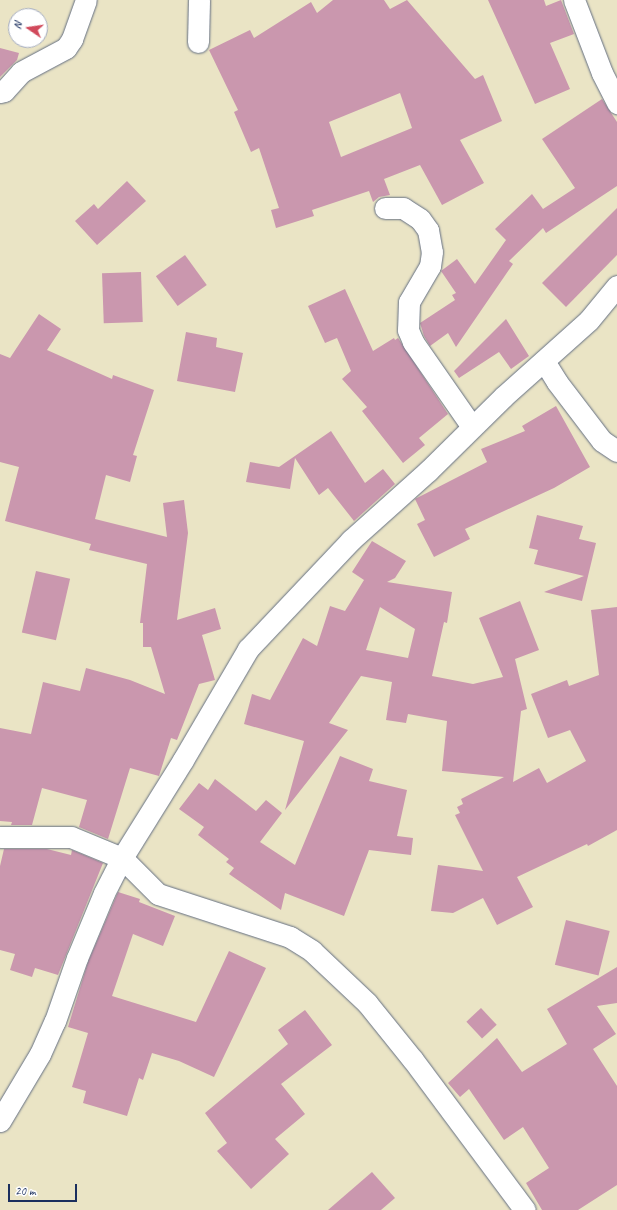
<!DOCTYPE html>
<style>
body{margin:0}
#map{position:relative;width:617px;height:1210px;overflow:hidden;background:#eae4c5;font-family:Caveat,sans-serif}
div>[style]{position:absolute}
.building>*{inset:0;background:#ca97ae;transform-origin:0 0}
.roads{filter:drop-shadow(0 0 1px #636e82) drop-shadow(0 0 1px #636e82)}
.minor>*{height:21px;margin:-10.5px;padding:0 10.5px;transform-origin:10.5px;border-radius:10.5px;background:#fff}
span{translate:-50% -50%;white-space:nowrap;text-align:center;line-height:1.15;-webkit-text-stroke:4px #fff;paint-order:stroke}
.north{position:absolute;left:8px;top:8px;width:40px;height:40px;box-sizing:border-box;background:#fff;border:1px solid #a4acbf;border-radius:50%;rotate:283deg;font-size:11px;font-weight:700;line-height:16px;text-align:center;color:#1b2f5e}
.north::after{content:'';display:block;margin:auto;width:14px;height:18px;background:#d1495b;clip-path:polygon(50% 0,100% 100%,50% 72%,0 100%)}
.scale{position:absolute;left:8px;top:1184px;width:69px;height:18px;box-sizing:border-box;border:2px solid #1b2f5e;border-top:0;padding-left:5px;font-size:12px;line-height:14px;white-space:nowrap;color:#1b2f5e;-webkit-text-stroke:3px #fff;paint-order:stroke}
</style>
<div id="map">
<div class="building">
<div style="clip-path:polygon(evenodd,333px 0,384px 0,390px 9px,407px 0,475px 79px,483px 75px,502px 121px,460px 140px,484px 183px,442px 205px,420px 165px,384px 179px,390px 195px,379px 197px,373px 202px,369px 191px,312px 210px,314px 216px,276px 228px,271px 210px,279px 208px,259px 148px,251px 152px,234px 112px,238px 110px,209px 50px,250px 30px,254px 38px,311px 2px,317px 13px,333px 0,400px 93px,412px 128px,341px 157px,329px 122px,400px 93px)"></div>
<div style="clip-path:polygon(488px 0,544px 0,546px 6px,561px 0,574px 34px,550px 43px,570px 89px,535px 104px)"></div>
<div style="clip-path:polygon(0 48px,19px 53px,17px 60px,0 77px)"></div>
<div style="clip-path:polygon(602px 99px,617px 122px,617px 186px,546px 233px,543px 228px,509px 261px,513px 264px,456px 347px,448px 333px,430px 346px,424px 336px,420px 323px,455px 300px,452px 295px,456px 293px,441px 271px,457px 259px,475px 284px,506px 240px,495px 229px,532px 194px,543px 209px,575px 188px,542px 139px)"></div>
<div style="clip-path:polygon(127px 181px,146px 201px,97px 245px,75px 221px,94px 204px,98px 209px)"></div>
<div style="clip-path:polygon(617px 208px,617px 255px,566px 307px,542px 283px)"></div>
<div style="left:185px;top:255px;width:37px;height:36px;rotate:54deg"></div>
<div style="left:141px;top:272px;width:50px;height:39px;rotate:88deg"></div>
<div style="clip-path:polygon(345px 289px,373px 351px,394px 338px,395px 340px,398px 338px,448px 414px,419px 438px,425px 445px,403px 463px,362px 411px,367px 407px,342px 379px,351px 371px,337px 338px,325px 343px,308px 306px)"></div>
<div style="clip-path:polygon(39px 314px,61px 329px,47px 350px,112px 379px,113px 375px,154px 390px,133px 455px,137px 456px,130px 482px,106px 475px,95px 519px,167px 537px,163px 503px,184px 500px,188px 533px,177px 620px,215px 608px,221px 629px,202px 635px,215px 680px,199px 684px,177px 740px,171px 738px,159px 776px,130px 768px,108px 839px,79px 827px,87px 800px,42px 788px,32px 825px,11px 825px,12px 822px,0 821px,0 728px,31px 734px,43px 682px,80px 691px,86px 668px,130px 680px,165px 694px,151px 647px,143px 647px,143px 623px,140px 623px,147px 564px,89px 550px,91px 544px,5px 521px,19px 467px,0 462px,0 354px,10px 358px)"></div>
<div style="clip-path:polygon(506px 319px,529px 356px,511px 369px,499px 352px,459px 378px,454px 371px)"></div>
<div style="clip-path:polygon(186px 332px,217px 338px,216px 347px,243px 353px,235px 392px,177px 381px)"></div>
<div style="clip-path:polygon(556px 406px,590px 467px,554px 488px,465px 529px,470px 539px,434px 557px,417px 524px,425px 520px,415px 499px,487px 462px,481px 449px,525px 431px,522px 426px)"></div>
<div style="clip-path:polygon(331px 431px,365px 483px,383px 469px,395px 484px,354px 521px,328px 488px,319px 495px,295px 458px,290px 489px,246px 482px,250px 462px,279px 467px)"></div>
<div style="clip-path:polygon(537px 515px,583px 526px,579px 539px,596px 543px,582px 601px,544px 592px,584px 576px,534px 564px,538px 550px,529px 548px)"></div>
<div style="clip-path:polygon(evenodd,372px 541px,406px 561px,395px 578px,387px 582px,452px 592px,447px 623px,444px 622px,432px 676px,473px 684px,503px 677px,479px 618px,520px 601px,539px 650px,515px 659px,527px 709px,521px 711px,513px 782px,539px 768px,547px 783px,586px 761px,570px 730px,548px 738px,531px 694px,567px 680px,569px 686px,599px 675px,591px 610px,617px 607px,617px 830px,588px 846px,587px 844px,517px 877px,533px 907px,497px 925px,483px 898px,453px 913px,431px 911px,438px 865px,483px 871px,455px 815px,460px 813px,457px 807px,463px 804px,461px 799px,504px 777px,442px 771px,447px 721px,408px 714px,406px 723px,386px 720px,392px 682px,361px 676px,329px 723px,348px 730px,285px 810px,304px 741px,244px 724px,252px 694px,270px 700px,303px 638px,317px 646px,330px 606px,345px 611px,364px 580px,352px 572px,372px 541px,380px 607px,415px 629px,408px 658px,366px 650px,380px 607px)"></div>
<div style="left:36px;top:571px;width:35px;height:63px;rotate:13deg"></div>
<div style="clip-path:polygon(340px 756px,373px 769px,369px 781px,407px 790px,397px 836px,413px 838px,411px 855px,369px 850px,344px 916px,285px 893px,281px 910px,229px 874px,234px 868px,226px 862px,229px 859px,198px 835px,204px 827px,179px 809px,199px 783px,208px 790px,215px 779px,256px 811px,266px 800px,282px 813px,260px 842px,295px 865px)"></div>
<div style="clip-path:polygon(4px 849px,47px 849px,71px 855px,72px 850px,103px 863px,58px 975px,35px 968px,32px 977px,10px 970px,15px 954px,0 950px,0 866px)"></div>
<div style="clip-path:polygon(118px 892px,140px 899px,139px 902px,175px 916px,163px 946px,133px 934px,112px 996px,196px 1022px,229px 951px,266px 968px,214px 1077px,179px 1061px,152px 1053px,143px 1080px,139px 1078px,127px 1116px,83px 1103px,86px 1091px,72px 1087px,88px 1033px,68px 1027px,88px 962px)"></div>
<div style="left:566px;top:920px;width:45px;height:46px;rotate:14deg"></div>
<div style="clip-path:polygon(617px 967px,617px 1003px,597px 1006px,616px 1034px,593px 1049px,617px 1086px,617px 1185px,578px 1210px,542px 1210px,526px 1183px,549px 1168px,523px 1127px,504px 1140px,469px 1089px,460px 1097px,448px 1083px,497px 1038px,522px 1072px,567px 1044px,547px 1009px)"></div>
<div style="left:481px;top:1008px;width:23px;height:20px;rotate:47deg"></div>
<div style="clip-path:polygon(305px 1010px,332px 1045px,281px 1084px,305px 1114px,275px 1139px,289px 1154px,251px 1189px,217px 1151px,227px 1143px,205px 1113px,288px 1044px,278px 1030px)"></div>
<div style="clip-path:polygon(372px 1172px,395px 1198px,381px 1210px,328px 1210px)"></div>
</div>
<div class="roads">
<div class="minor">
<div style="left:574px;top:0;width:78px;rotate:69deg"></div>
<div style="left:602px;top:73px;width:34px;rotate:63deg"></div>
<div style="left:198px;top:42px;width:42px;rotate:-88.6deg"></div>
<div style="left:0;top:92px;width:4px;rotate:-14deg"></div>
<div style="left:4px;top:91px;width:25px;rotate:-48deg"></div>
<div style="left:21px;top:72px;width:51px;rotate:-28.1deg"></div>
<div style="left:66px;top:48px;width:11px;rotate:-56deg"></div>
<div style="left:72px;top:39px;width:41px;rotate:-70.3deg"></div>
<div style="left:385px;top:208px;width:18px"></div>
<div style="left:403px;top:208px;width:20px;rotate:33deg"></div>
<div style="left:420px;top:219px;width:14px;rotate:54deg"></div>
<div style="left:428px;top:230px;width:22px;rotate:80deg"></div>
<div style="left:432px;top:252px;width:14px;rotate:98deg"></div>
<div style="left:430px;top:266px;width:42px;rotate:120.3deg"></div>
<div style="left:409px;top:302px;width:28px;rotate:92deg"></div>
<div style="left:408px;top:330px;width:13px;rotate:67deg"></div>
<div style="left:413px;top:342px;width:103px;rotate:55.2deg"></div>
<div style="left:544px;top:361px;width:25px;rotate:58deg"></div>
<div style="left:557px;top:382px;width:74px;rotate:52.7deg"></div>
<div style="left:602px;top:441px;width:18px;rotate:34deg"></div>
<div style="left:0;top:837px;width:71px"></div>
<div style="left:71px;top:837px;width:55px;rotate:22.4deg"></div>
<div style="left:122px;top:858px;width:51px;rotate:45deg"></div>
<div style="left:158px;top:894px;width:139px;rotate:18deg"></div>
<div style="left:290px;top:937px;width:26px;rotate:32deg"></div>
<div style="left:312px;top:951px;width:76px;rotate:43.4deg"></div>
<div style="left:367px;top:1003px;width:73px;rotate:51.1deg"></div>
<div style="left:413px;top:1060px;width:187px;rotate:53.3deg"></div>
<div style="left:0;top:1121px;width:78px;rotate:-59.2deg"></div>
<div style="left:40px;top:1054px;width:36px;rotate:-66deg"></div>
<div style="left:55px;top:1021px;width:67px;rotate:-70.8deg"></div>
<div style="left:77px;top:958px;width:70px;rotate:-67.4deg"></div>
<div style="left:104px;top:893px;width:39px;rotate:-63deg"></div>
<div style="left:122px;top:858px;width:115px;rotate:-58.1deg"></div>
<div style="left:183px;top:760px;width:129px;rotate:-59.6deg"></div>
<div style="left:248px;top:649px;width:150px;rotate:-46.6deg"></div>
<div style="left:351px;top:540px;width:103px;rotate:-41.9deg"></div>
<div style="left:428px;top:471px;width:105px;rotate:-44.6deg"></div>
<div style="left:503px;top:397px;width:115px;rotate:-41.8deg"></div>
<div style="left:589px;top:320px;width:44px;rotate:-50.5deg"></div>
</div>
</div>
<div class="north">N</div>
<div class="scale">20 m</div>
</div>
